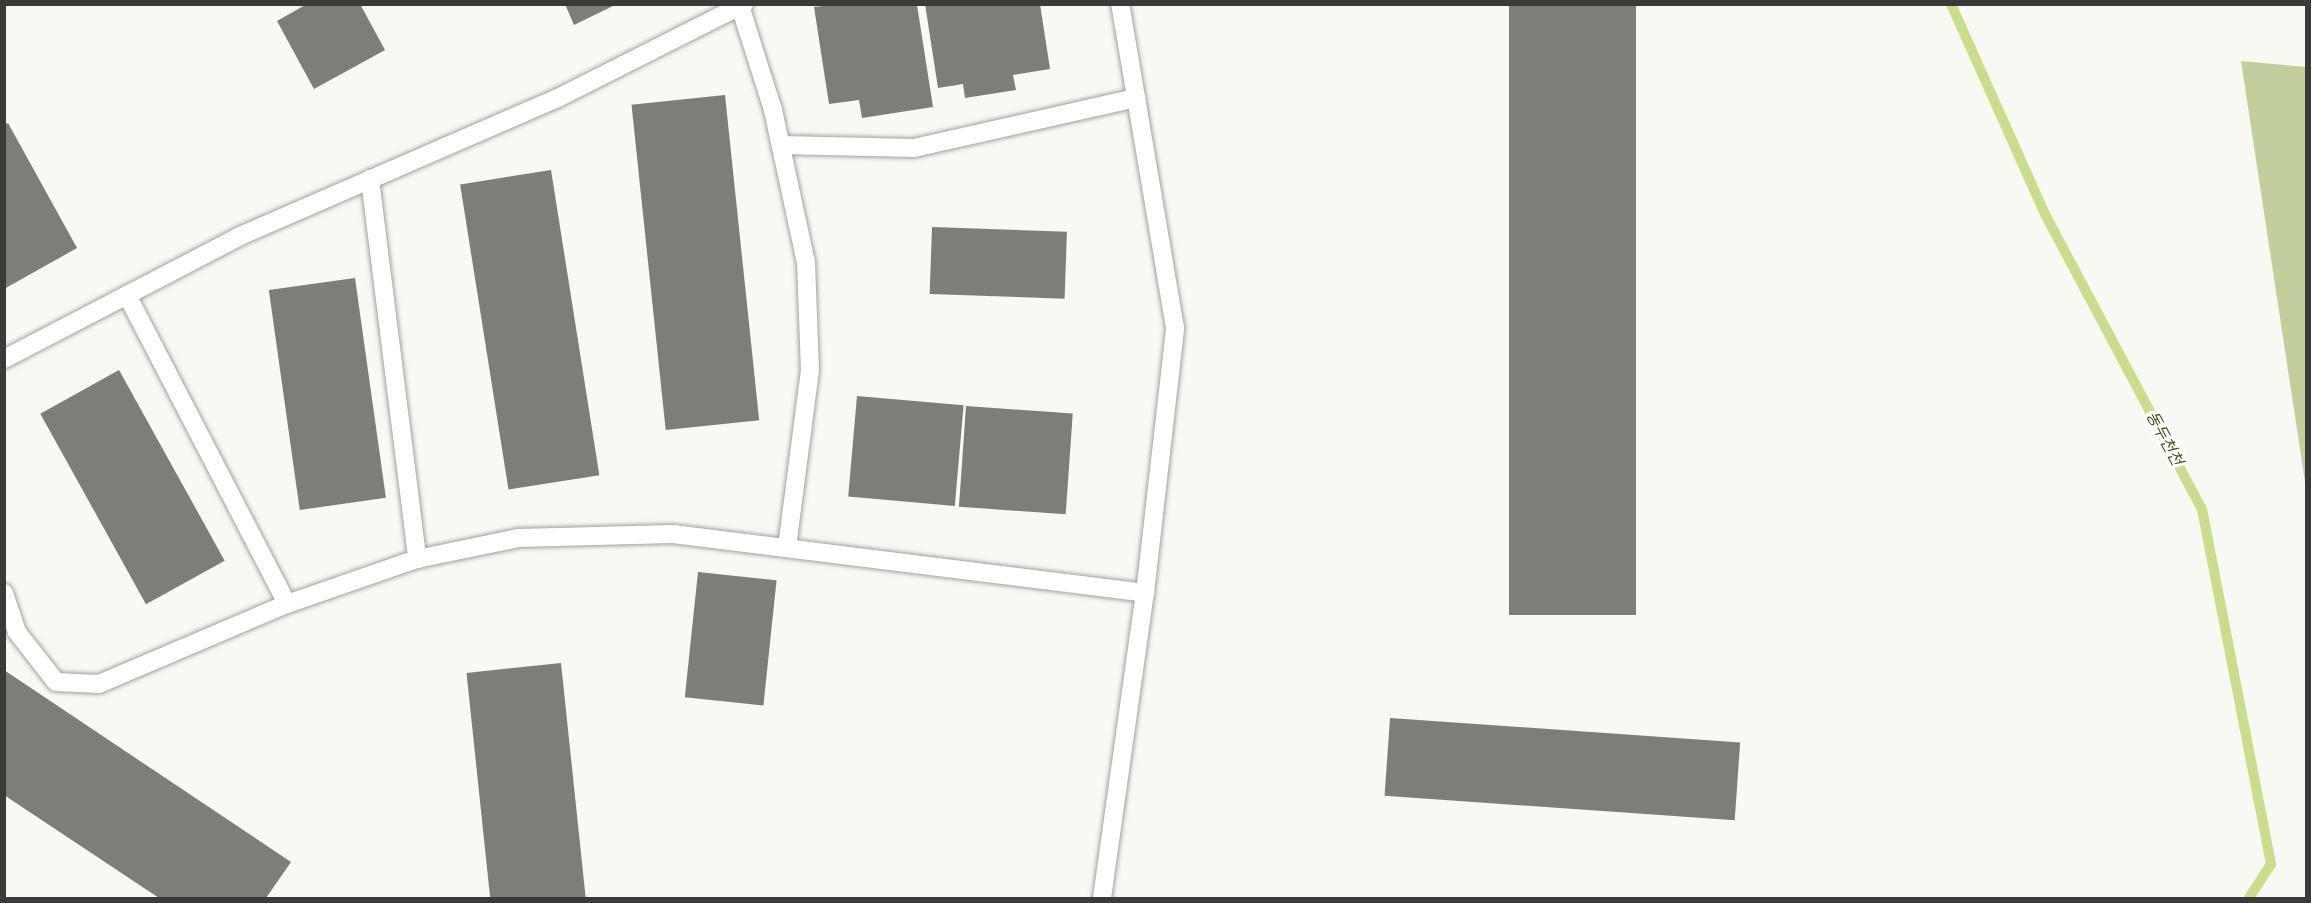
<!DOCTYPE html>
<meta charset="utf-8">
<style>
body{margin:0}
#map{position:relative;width:2311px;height:903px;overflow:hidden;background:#f7f9f2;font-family:"Libre Baskerville","Noto Sans KR",serif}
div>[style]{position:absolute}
.green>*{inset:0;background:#c2ce9c}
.stream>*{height:10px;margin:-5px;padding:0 5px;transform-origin:5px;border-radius:5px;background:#cadd8d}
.building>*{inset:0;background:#7d7e78;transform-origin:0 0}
.roads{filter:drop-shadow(0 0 2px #a1a29c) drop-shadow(0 0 2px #a1a29c)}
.lane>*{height:18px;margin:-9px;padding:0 9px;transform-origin:9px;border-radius:9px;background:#fff}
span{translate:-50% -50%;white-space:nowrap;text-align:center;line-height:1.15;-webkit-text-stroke:6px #fff;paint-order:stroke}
.water-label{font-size:16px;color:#455017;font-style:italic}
.frame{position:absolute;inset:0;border:6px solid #3a3b38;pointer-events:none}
</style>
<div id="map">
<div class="green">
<div style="clip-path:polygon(2241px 61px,2306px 67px,2306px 497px,2305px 482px)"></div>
</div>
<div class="stream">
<div style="left:1951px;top:4px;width:232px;rotate:65.9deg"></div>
<div style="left:2046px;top:216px;width:332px;rotate:62deg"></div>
<div style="left:2202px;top:509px;width:362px;rotate:79deg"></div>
<div style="left:2271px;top:864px;width:40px;rotate:122.9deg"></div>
</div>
<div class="building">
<div style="clip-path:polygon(307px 4px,360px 4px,385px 50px,314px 89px,277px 21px)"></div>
<div style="clip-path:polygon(565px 4px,617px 4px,574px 25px)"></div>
<div style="clip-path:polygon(925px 4px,1040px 4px,1050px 69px,1013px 75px,1016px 90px,965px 98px,963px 84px,938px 88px)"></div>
<div style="left:1509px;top:4px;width:127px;height:611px"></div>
<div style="clip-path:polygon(831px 5px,917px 5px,933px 107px,862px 118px,859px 100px,829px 104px,814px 7px)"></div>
<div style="left:725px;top:95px;width:327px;height:94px;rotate:84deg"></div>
<div style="clip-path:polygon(8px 123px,77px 248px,4px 289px,4px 125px)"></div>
<div style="left:551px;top:170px;width:309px;height:92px;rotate:81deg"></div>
<div style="left:932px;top:227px;width:135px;height:67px;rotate:2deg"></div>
<div style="left:355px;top:278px;width:222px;height:87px;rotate:82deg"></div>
<div style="left:119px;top:370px;width:218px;height:90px;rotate:61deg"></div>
<div style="left:857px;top:396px;width:107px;height:101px;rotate:5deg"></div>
<div style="left:966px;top:406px;width:107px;height:101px;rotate:4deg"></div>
<div style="left:698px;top:572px;width:79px;height:126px;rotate:6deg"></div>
<div style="left:561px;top:663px;width:236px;height:95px;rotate:84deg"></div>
<div style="clip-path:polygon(4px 670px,291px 862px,266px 898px,159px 898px,4px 795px)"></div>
<div style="left:1390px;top:718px;width:351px;height:78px;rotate:4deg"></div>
</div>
<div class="roads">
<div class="lane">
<div style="left:740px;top:6px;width:109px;rotate:72.4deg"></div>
<div style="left:773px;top:110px;width:156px;rotate:77.8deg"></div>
<div style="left:806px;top:262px;width:108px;rotate:87.9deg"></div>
<div style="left:810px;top:370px;width:179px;rotate:97.4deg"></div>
<div style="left:781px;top:145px;width:133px;rotate:1.3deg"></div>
<div style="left:914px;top:148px;width:228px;rotate:-12.7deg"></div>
<div style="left:370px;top:179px;width:383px;rotate:82.9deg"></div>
<div style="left:127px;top:295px;width:348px;rotate:62.6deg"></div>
<div style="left:4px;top:359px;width:264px;rotate:-27.5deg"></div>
<div style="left:238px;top:237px;width:347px;rotate:-23.5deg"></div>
<div style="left:556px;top:99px;width:211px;rotate:-26.8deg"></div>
<div style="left:4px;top:593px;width:41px;rotate:71.6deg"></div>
<div style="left:17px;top:632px;width:63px;rotate:52deg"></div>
<div style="left:56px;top:682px;width:43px;rotate:2.7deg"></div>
<div style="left:99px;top:684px;width:204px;rotate:-23.1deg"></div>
<div style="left:287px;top:604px;width:138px;rotate:-19.1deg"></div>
<div style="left:417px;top:559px;width:103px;rotate:-11.7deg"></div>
<div style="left:518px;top:538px;width:155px;rotate:-1.5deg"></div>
<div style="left:673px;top:534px;width:476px;rotate:7.1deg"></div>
<div style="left:1102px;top:898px;width:308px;rotate:-82deg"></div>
<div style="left:1145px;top:593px;width:267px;rotate:-83.5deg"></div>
<div style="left:1175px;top:328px;width:329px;rotate:-99.6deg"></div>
</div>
</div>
<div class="water-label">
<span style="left:2165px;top:438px;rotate:62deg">동두천천</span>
</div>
<div class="frame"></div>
</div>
